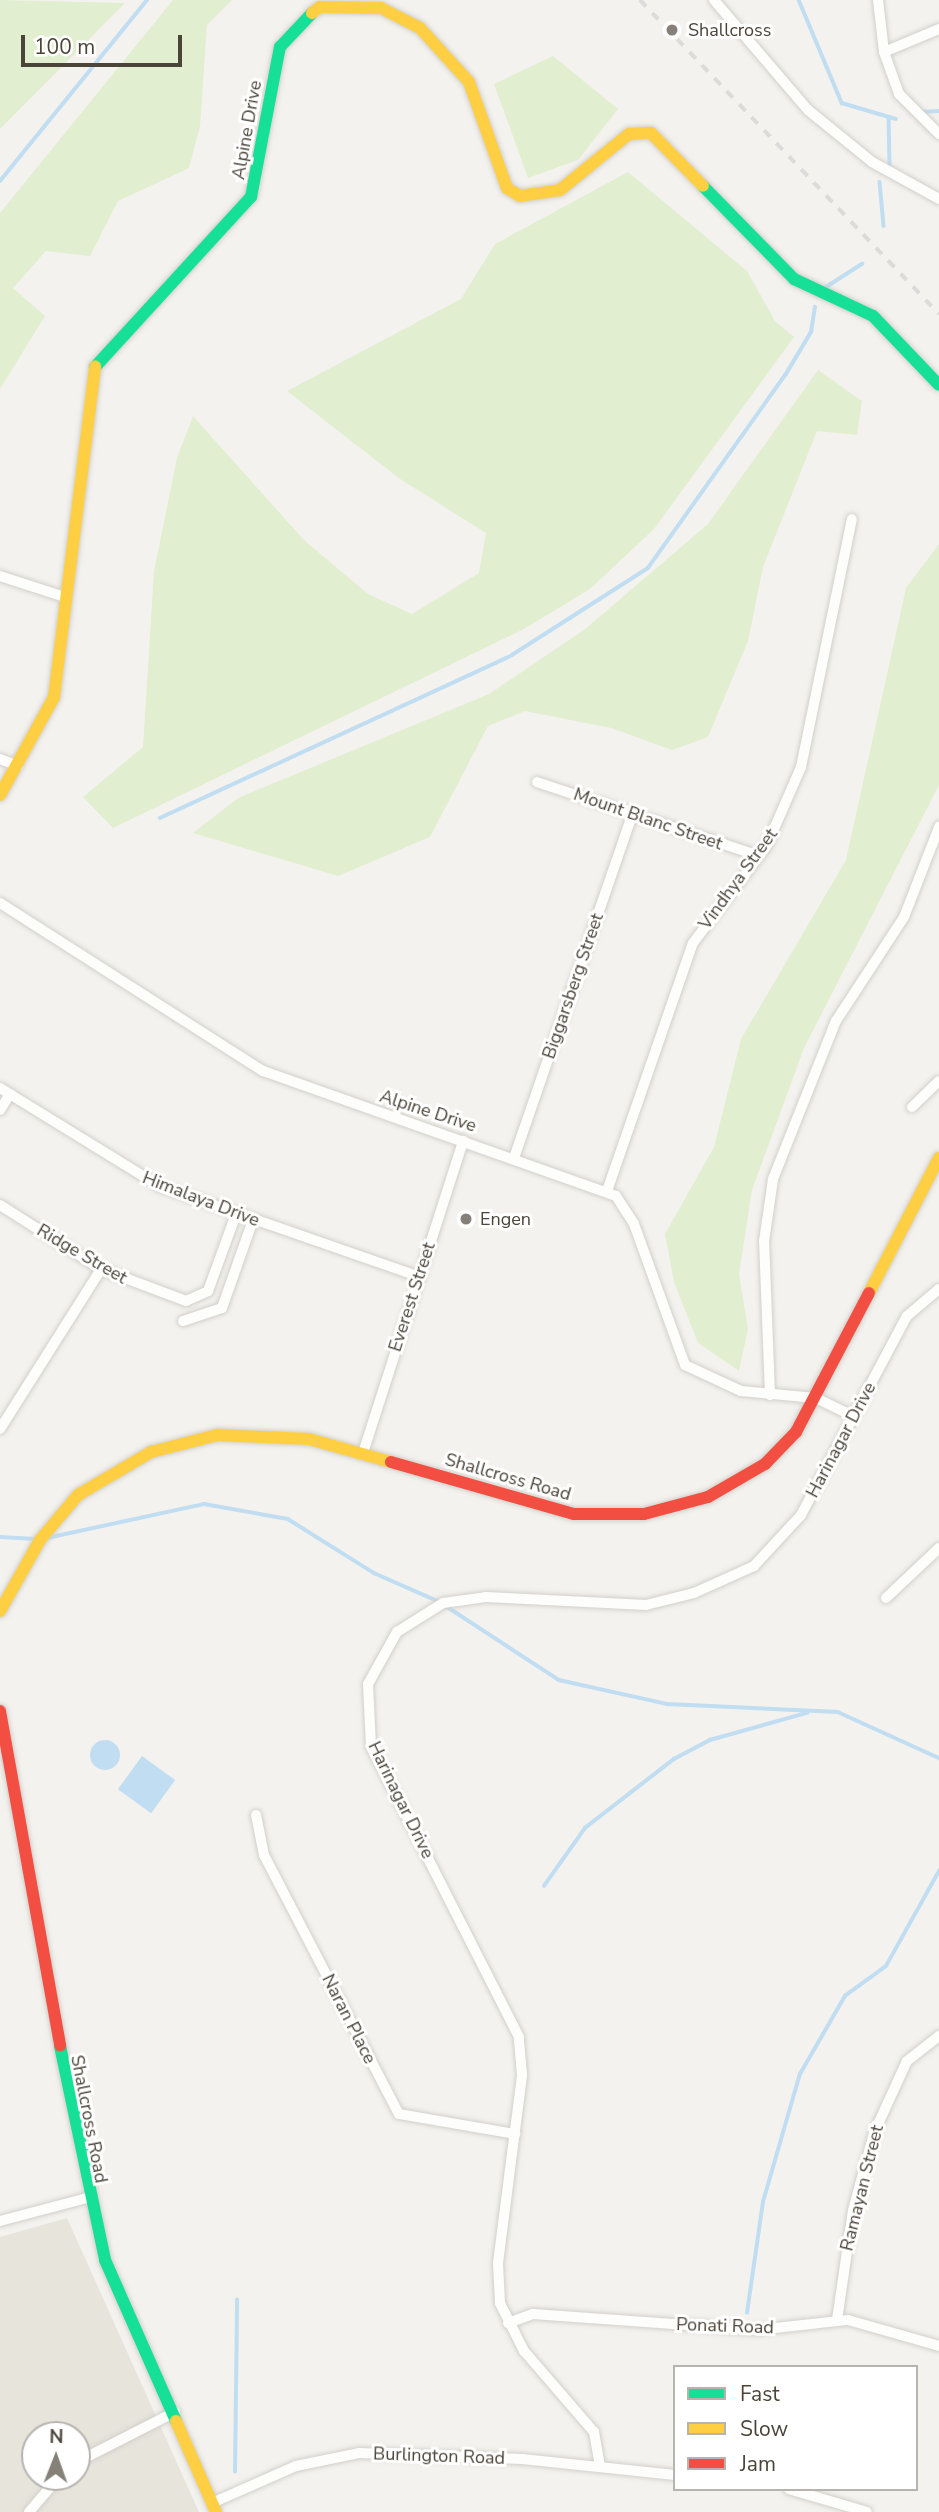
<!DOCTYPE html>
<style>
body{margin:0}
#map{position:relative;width:939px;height:2512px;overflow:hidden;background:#f4f2ee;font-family:"Nunito Sans",sans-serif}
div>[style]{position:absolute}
.residential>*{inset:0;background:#e7e4dc}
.green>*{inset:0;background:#e1eecf}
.water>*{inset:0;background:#c0ddf1;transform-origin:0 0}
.round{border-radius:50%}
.stream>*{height:3.5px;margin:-1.75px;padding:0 1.75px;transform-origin:1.75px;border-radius:1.75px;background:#c0ddf1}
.roads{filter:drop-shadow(0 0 2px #d2d0cb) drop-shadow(0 0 2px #d2d0cb)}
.street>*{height:10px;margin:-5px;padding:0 5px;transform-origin:5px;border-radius:5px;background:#fdfdfc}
.fast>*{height:12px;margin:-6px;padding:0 6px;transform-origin:6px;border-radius:6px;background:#16e098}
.slow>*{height:12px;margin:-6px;padding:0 6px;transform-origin:6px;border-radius:6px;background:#ffcf43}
.jam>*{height:12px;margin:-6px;padding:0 6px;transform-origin:6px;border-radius:6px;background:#f24e42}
.rail>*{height:3.5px;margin-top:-1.75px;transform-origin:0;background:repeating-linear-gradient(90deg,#dbdbda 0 9px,transparent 0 18px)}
.dots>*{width:19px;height:19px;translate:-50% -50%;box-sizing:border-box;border:4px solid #fff;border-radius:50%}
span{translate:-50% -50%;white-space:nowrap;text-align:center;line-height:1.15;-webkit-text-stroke:6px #fff;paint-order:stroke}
.poi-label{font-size:18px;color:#4b4439}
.left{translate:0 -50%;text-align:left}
.street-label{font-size:18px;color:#4b4439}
.legend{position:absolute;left:673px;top:2365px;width:245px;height:126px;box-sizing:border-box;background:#fff;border:2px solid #b7b4b0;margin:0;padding:9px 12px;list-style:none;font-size:21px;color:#4b4439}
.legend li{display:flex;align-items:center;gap:14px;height:35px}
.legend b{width:35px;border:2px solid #b7b4b0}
.north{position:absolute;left:21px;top:2421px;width:70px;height:70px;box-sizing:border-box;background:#fff;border:2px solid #b7b4b0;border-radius:50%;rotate:1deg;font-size:19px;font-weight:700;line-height:28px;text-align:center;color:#4b4439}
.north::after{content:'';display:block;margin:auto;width:24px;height:32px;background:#868178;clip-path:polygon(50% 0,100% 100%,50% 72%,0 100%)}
.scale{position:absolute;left:21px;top:35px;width:161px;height:32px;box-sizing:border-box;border:4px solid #4b4439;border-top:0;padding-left:9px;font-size:21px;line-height:24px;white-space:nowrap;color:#4b4439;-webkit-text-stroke:5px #fff;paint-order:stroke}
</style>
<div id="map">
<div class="residential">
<div style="clip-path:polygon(evenodd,67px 2218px,199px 2512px,0 2512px,0 2237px,67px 2218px,35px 2435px,77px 2435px,77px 2477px,35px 2477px,35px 2435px)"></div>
</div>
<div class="green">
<div style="clip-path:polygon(0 0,125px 3px,0 129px)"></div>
<div style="clip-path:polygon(173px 0,232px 0,207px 25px,200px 126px,189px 168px,118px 201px,90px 256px,46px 251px,13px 288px,45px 316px,0 389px,0 213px)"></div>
<div style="clip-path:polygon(553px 56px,618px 109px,578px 160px,528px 178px,494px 84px)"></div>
<div style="clip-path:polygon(628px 172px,747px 271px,775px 321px,794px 337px,654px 529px,590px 589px,524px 629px,113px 828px,83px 797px,143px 747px,154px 571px,177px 458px,193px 416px,304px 540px,368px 594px,412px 614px,479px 573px,486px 533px,400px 479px,287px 391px,461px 299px,495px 244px)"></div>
<div style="clip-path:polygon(818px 370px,862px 401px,857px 435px,817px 431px,763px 567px,748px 641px,708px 737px,672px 750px,611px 728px,525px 711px,488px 726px,430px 837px,338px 876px,193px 833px,238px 798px,489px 694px,584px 630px,708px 524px)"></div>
<div style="clip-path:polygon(939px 544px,939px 785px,804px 1048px,752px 1190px,739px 1274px,748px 1329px,739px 1371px,698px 1343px,674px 1282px,665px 1234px,714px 1147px,741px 1039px,846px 860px,906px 588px)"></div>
</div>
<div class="water">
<div class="round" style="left:90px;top:1740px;width:30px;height:30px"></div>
<div style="left:142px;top:1756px;width:41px;height:41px;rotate:36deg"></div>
</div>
<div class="stream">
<div style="left:799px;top:0;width:112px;rotate:67.3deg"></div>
<div style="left:842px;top:103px;width:56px;rotate:16.5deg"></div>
<div style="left:920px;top:112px;width:19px;rotate:-3deg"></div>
<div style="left:889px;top:117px;width:48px;rotate:88.8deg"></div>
<div style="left:0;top:181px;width:233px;rotate:-50.9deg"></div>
<div style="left:880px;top:182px;width:44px;rotate:84.8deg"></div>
<div style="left:826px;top:287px;width:43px;rotate:-32.6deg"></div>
<div style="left:160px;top:818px;width:388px;rotate:-24.8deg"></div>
<div style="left:512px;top:655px;width:161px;rotate:-32.6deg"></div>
<div style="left:648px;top:568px;width:238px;rotate:-54.6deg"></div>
<div style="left:786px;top:374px;width:49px;rotate:-59.2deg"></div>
<div style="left:811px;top:332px;width:25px;rotate:-81deg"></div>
<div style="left:0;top:1537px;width:36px;rotate:3deg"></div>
<div style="left:47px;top:1538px;width:161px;rotate:-12.2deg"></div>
<div style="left:204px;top:1504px;width:85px;rotate:10.1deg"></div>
<div style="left:288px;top:1519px;width:102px;rotate:32.1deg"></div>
<div style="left:374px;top:1573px;width:72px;rotate:23.7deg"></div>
<div style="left:446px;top:1606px;width:135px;rotate:33.2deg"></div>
<div style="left:559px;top:1680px;width:111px;rotate:12.5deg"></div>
<div style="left:667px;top:1704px;width:171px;rotate:2.7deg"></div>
<div style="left:838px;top:1712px;width:111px;rotate:24.5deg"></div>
<div style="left:544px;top:1886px;width:71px;rotate:-54.7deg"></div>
<div style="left:585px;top:1828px;width:113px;rotate:-37.8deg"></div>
<div style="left:674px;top:1759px;width:41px;rotate:-27.8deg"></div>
<div style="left:710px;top:1740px;width:101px;rotate:-15.6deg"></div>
<div style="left:747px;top:2313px;width:112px;rotate:-81.8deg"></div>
<div style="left:763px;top:2202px;width:133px;rotate:-73.9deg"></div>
<div style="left:800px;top:2074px;width:90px;rotate:-60deg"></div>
<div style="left:845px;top:1996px;width:51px;rotate:-36.2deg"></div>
<div style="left:886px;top:1966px;width:109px;rotate:-60.8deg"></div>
<div style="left:235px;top:2472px;width:172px;rotate:-89.3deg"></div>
</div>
<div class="roads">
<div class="street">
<div style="left:714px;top:0;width:145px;rotate:49.5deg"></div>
<div style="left:808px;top:110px;width:82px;rotate:39.1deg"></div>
<div style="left:872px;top:162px;width:77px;rotate:28.9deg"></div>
<div style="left:878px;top:0;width:52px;rotate:83.4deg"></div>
<div style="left:884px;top:52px;width:45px;rotate:70.3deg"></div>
<div style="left:899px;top:94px;width:57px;rotate:45deg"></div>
<div style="left:884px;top:52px;width:60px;rotate:-22.7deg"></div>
<div style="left:0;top:576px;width:68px;rotate:17.9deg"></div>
<div style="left:0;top:759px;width:19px;rotate:21deg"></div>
<div style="left:537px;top:782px;width:234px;rotate:18.4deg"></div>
<div style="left:0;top:903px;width:312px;rotate:32.6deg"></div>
<div style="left:263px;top:1071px;width:374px;rotate:19.5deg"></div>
<div style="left:616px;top:1196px;width:33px;rotate:57deg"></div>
<div style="left:634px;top:1224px;width:150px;rotate:70.1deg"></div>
<div style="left:685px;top:1365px;width:62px;rotate:24.9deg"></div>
<div style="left:741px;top:1391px;width:75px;rotate:5.3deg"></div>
<div style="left:816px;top:1398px;width:41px;rotate:25.9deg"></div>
<div style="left:0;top:1088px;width:187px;rotate:31.6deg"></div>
<div style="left:159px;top:1186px;width:274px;rotate:19.2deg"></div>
<div style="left:912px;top:1107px;width:37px;rotate:-44deg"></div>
<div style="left:0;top:1110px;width:19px;rotate:-58deg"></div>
<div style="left:514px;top:1158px;width:363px;rotate:-71deg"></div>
<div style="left:607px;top:1191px;width:262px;rotate:-70.9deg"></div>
<div style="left:693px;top:943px;width:123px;rotate:-52.9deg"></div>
<div style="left:767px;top:845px;width:85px;rotate:-66.4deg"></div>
<div style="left:801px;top:767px;width:253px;rotate:-78.4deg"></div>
<div style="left:0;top:1205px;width:120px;rotate:32.4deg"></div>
<div style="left:101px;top:1269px;width:91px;rotate:20.6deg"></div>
<div style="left:186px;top:1301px;width:24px;rotate:-24deg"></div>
<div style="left:208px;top:1291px;width:82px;rotate:-70deg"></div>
<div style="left:183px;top:1321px;width:41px;rotate:-18.4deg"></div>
<div style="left:222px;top:1308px;width:93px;rotate:-70.6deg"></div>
<div style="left:770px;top:1395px;width:154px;rotate:-92.2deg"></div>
<div style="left:764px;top:1241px;width:63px;rotate:-81.7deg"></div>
<div style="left:773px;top:1179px;width:170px;rotate:-68.3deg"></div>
<div style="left:836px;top:1021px;width:124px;rotate:-56.8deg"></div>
<div style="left:904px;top:917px;width:97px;rotate:-68.7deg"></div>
<div style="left:0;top:1429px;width:189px;rotate:-57.7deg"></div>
<div style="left:363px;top:1453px;width:328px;rotate:-72.2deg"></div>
<div style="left:886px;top:1598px;width:73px;rotate:-43.3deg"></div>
<div style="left:256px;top:1815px;width:41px;rotate:78.7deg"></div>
<div style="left:264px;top:1855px;width:292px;rotate:62.5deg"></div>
<div style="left:399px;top:2114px;width:118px;rotate:9.8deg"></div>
<div style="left:0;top:2221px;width:90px;rotate:-14.8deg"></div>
<div style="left:837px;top:2320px;width:111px;rotate:-81.7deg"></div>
<div style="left:853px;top:2210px;width:80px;rotate:-74.7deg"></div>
<div style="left:874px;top:2133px;width:79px;rotate:-65.4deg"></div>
<div style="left:907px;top:2061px;width:41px;rotate:-38deg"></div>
<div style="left:508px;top:2323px;width:27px;rotate:-20deg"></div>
<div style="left:533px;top:2314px;width:225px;rotate:4.1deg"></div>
<div style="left:757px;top:2330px;width:92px;rotate:-6.3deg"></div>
<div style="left:848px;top:2320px;width:95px;rotate:15.9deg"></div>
<div style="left:77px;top:2462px;width:110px;rotate:-27deg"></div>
<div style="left:600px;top:2466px;width:35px;rotate:-100deg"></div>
<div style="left:594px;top:2432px;width:107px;rotate:-130.8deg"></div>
<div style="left:524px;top:2351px;width:54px;rotate:-116.6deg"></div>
<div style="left:500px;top:2303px;width:40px;rotate:-92.9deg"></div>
<div style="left:498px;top:2263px;width:190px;rotate:-82.7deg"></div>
<div style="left:522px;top:2075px;width:38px;rotate:-95deg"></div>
<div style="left:519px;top:2037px;width:326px;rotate:-117deg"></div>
<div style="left:371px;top:1746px;width:62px;rotate:-92.8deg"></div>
<div style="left:368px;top:1684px;width:60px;rotate:-60.9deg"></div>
<div style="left:397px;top:1632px;width:54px;rotate:-32.2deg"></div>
<div style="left:443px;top:1603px;width:43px;rotate:-7.9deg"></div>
<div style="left:486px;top:1597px;width:160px;rotate:2.9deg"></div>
<div style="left:646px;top:1605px;width:49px;rotate:-14deg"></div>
<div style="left:694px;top:1593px;width:66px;rotate:-24.2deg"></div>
<div style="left:754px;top:1566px;width:69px;rotate:-47.3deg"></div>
<div style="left:801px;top:1515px;width:225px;rotate:-62deg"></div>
<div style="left:907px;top:1316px;width:42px;rotate:-40.2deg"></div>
<div style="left:789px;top:2489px;width:81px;rotate:16.4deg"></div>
<div style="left:212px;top:2503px;width:92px;rotate:-23.8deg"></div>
<div style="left:296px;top:2466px;width:64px;rotate:-11.7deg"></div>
<div style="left:359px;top:2453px;width:163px;rotate:2.1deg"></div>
<div style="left:522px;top:2459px;width:154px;rotate:6deg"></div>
<div style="left:29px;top:2512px;width:46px;rotate:-49.4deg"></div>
</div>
<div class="fast">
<div style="left:703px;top:186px;width:130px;rotate:45.6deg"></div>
<div style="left:794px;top:279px;width:87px;rotate:25.1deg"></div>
<div style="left:873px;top:316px;width:95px;rotate:46.3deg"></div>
<div style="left:95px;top:367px;width:231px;rotate:-47.5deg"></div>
<div style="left:251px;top:197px;width:153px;rotate:-79.1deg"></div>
<div style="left:280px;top:47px;width:47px;rotate:-46.7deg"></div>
<div style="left:60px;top:2046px;width:219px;rotate:78.1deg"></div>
<div style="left:105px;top:2260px;width:176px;rotate:66.2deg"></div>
</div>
<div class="slow">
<div style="left:312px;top:13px;width:10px;rotate:-37deg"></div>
<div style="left:320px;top:7px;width:61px;rotate:0.9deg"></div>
<div style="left:381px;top:8px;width:44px;rotate:27.1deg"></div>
<div style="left:420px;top:28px;width:73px;rotate:47.8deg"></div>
<div style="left:469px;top:82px;width:113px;rotate:70.3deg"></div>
<div style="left:507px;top:188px;width:15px;rotate:32deg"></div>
<div style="left:520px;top:196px;width:40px;rotate:-8.5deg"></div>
<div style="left:560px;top:190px;width:89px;rotate:-39.1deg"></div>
<div style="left:629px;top:134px;width:22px;rotate:-3deg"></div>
<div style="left:651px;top:133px;width:74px;rotate:45.5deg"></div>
<div style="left:0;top:795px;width:112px;rotate:-61.1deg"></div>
<div style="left:54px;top:697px;width:333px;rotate:-82.9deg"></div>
<div style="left:869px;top:1293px;width:152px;rotate:-62.6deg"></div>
<div style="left:0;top:1611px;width:81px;rotate:-60.6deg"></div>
<div style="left:40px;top:1540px;width:59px;rotate:-49.8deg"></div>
<div style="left:78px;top:1495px;width:85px;rotate:-30.5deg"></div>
<div style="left:151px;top:1452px;width:68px;rotate:-14.4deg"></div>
<div style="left:217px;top:1435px;width:92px;rotate:2.5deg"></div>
<div style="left:309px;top:1439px;width:85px;rotate:15.7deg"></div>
<div style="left:176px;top:2421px;width:99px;rotate:66.3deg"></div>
</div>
<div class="jam">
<div style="left:391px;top:1462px;width:190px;rotate:15.9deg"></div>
<div style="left:574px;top:1514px;width:70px"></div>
<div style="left:644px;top:1514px;width:66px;rotate:-14.9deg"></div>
<div style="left:708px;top:1497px;width:66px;rotate:-30.1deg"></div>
<div style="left:765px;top:1464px;width:45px;rotate:-45.9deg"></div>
<div style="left:796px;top:1432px;width:157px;rotate:-62.3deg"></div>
<div style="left:0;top:1711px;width:340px;rotate:79.8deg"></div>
</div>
</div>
<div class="rail">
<div style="left:640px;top:0;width:434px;rotate:46.4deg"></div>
</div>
<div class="dots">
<div style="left:672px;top:30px;background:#868178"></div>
<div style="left:466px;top:1219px;background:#868178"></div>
</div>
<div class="poi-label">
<span class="left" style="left:688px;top:30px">Shallcross</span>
<span class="left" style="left:480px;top:1219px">Engen</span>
</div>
<div class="street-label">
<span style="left:247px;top:130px;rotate:-80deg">Alpine Drive</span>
<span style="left:648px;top:819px;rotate:19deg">Mount Blanc Street</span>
<span style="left:738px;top:879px;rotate:-54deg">Vindhya Street</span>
<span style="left:573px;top:986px;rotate:-71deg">Biggarsberg Street</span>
<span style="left:428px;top:1111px;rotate:18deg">Alpine Drive</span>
<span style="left:201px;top:1199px;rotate:21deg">Himalaya Drive</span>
<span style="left:82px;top:1254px;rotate:30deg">Ridge Street</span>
<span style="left:412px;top:1297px;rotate:-72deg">Everest Street</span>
<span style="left:841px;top:1440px;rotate:-62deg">Harinagar Drive</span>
<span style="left:508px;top:1477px;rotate:16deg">Shallcross Road</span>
<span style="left:401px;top:1800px;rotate:64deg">Harinagar Drive</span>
<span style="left:349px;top:2019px;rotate:63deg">Naran Place</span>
<span style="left:89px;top:2119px;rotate:79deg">Shallcross Road</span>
<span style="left:862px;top:2188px;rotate:-76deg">Ramayan Street</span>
<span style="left:725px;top:2326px;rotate:2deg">Ponati Road</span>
<span style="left:439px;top:2456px;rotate:2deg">Burlington Road</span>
</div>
<ul class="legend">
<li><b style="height:9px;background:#16e098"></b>Fast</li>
<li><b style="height:9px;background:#ffcf43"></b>Slow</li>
<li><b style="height:9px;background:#f24e42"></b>Jam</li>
</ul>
<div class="north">N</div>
<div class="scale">100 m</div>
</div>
